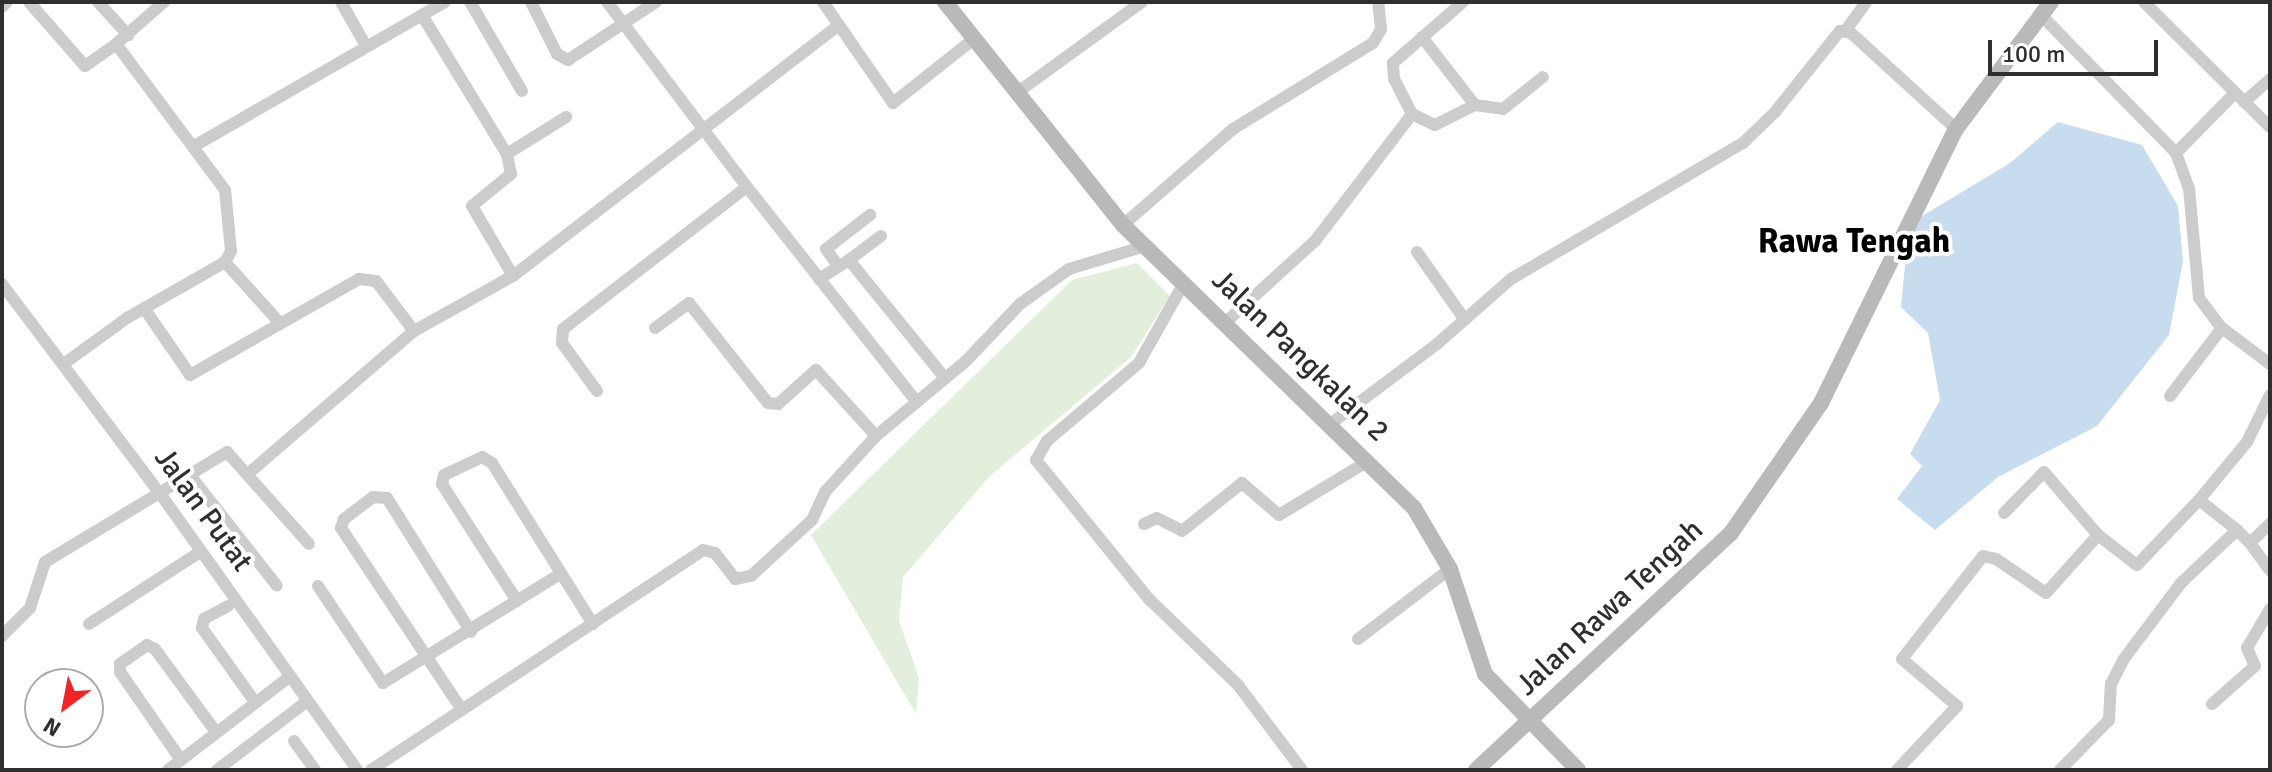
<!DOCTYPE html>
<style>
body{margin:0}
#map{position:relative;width:2272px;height:772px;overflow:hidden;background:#fff;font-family:Signika,sans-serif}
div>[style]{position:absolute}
.green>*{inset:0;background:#e4eedc}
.water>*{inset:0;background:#c7dcef}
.street>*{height:12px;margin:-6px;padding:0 6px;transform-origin:6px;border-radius:6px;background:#ccc}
.secondary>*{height:16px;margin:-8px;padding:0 8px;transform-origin:8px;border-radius:8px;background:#b9b9b9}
span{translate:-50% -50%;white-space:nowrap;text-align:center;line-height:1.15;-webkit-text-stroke:8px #fff;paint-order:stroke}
.street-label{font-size:30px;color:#2f2f2f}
.quarter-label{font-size:34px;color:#000;font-weight:700}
.frame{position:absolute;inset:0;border:4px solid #2f2f2f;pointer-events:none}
.north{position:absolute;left:24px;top:668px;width:80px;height:80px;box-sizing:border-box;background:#fff;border:2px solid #acacac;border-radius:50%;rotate:212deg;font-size:22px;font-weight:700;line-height:32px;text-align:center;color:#2f2f2f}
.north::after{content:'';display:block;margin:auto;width:28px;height:36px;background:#f42424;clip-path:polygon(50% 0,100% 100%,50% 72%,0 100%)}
.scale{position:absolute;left:1988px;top:40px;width:170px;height:36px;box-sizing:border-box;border:4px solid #2f2f2f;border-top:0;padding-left:10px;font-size:24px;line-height:28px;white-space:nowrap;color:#2f2f2f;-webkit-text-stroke:6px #fff;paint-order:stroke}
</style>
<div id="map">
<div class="green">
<div style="clip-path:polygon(1137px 263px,1170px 296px,1131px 357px,990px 476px,903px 577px,899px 620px,919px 679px,916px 714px,811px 535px,1072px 280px)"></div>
</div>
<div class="water">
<div style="clip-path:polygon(2058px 122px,2142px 145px,2178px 206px,2183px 261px,2169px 335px,2097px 426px,1998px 477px,1935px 530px,1897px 499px,1922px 466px,1910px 454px,1940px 400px,1928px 333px,1901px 307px,1909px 224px,2010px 163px)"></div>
</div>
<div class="street">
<div style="left:29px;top:2px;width:85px;rotate:48.8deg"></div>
<div style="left:85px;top:66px;width:38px;rotate:-35deg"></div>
<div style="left:98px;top:2px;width:45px;rotate:47.7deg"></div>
<div style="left:341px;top:2px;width:48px;rotate:60.3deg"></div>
<div style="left:470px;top:2px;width:103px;rotate:59.7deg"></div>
<div style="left:531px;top:2px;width:58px;rotate:63.4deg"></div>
<div style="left:557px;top:54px;width:13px;rotate:29deg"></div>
<div style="left:568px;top:60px;width:105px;rotate:-33.4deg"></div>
<div style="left:823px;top:2px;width:123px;rotate:55.3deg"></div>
<div style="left:893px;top:103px;width:105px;rotate:-38.4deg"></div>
<div style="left:2144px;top:2px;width:177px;rotate:44.8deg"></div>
<div style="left:2px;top:7px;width:7px;rotate:-45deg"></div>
<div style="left:422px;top:15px;width:163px;rotate:58.6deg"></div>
<div style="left:507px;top:154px;width:70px;rotate:-32.1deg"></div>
<div style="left:2041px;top:15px;width:193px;rotate:45.6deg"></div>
<div style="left:2176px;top:153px;width:37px;rotate:70deg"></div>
<div style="left:2189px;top:188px;width:110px;rotate:84.8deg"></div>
<div style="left:2199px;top:298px;width:38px;rotate:53deg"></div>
<div style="left:2222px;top:328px;width:60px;rotate:36.9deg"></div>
<div style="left:1846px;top:30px;width:34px;rotate:-54deg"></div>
<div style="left:1422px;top:37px;width:86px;rotate:52.1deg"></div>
<div style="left:1018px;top:92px;width:153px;rotate:-36deg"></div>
<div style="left:2244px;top:102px;width:35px;rotate:-41deg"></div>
<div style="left:1412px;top:114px;width:25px;rotate:26deg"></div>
<div style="left:1435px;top:125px;width:45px;rotate:-26.6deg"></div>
<div style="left:1475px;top:105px;width:28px;rotate:8deg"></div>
<div style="left:1503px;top:109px;width:51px;rotate:-38.7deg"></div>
<div style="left:196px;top:145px;width:287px;rotate:-29.9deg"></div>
<div style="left:2176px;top:153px;width:83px;rotate:-45.5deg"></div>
<div style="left:507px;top:154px;width:20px;rotate:79deg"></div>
<div style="left:511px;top:174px;width:50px;rotate:140.6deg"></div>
<div style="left:472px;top:206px;width:81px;rotate:59.6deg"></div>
<div style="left:747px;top:187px;width:274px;rotate:51.7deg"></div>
<div style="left:1123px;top:225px;width:146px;rotate:-41.1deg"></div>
<div style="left:1233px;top:129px;width:164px;rotate:-31.6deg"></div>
<div style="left:1373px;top:43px;width:16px;rotate:-60deg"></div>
<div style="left:1381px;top:29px;width:27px;rotate:-96deg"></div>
<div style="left:1417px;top:252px;width:83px;rotate:54.8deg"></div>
<div style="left:849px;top:260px;width:40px;rotate:-37deg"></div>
<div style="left:225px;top:262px;width:82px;rotate:48deg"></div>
<div style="left:838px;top:266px;width:21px;rotate:-125deg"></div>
<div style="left:826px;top:249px;width:56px;rotate:-37.7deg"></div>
<div style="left:819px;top:279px;width:36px;rotate:-32deg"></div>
<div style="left:849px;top:260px;width:152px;rotate:50.9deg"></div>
<div style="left:1184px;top:283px;width:92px;rotate:119.4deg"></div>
<div style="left:1139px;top:363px;width:121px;rotate:139.7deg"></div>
<div style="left:1047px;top:441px;width:22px;rotate:120deg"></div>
<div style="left:1036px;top:460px;width:179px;rotate:50.9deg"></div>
<div style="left:1149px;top:599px;width:124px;rotate:44deg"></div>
<div style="left:1238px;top:685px;width:106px;rotate:53deg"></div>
<div style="left:2px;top:284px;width:261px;rotate:53deg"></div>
<div style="left:159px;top:492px;width:341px;rotate:54.5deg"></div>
<div style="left:144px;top:308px;width:81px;rotate:55.5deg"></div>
<div style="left:190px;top:375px;width:194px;rotate:-29.6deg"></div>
<div style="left:359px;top:279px;width:17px;rotate:7deg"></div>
<div style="left:376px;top:281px;width:63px;rotate:52.8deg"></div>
<div style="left:1227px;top:321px;width:119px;rotate:-42.3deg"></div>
<div style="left:1315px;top:241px;width:160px;rotate:-52.6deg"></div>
<div style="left:1412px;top:114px;width:39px;rotate:-117deg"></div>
<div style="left:1394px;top:79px;width:16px;rotate:-94deg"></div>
<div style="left:1393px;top:63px;width:93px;rotate:-41.1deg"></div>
<div style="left:655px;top:328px;width:42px;rotate:-36.3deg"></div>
<div style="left:689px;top:303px;width:127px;rotate:51.7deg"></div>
<div style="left:768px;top:403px;width:10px;rotate:6deg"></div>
<div style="left:778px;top:404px;width:51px;rotate:-41.8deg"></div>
<div style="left:816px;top:370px;width:89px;rotate:47.7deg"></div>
<div style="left:65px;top:363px;width:77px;rotate:-36deg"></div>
<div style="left:127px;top:318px;width:113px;rotate:-29.7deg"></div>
<div style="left:225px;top:262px;width:13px;rotate:-61deg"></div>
<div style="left:231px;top:251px;width:61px;rotate:-95.6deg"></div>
<div style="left:225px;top:190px;width:182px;rotate:-126.7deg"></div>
<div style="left:116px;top:44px;width:64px;rotate:-41.2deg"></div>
<div style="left:597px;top:391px;width:59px;rotate:-126.1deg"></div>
<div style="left:562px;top:343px;width:14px;rotate:-86deg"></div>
<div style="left:563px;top:329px;width:232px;rotate:-37.7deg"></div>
<div style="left:747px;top:187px;width:232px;rotate:-127.1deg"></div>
<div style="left:2170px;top:396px;width:86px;rotate:-52.6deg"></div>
<div style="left:1329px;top:425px;width:135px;rotate:-36.9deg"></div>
<div style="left:1437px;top:344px;width:98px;rotate:-41.3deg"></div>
<div style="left:1511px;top:279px;width:269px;rotate:-30.4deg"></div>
<div style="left:1743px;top:143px;width:45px;rotate:-44.1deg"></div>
<div style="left:1775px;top:112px;width:104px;rotate:-51.3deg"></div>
<div style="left:1840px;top:31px;width:11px;rotate:10deg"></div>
<div style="left:1851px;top:33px;width:142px;rotate:42.4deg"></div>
<div style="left:250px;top:472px;width:216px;rotate:-40.7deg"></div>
<div style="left:414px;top:331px;width:113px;rotate:-29.1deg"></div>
<div style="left:513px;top:276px;width:411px;rotate:-37.6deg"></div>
<div style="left:189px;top:474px;width:142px;rotate:51.8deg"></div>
<div style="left:2004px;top:513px;width:57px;rotate:-45.7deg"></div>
<div style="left:2044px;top:472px;width:83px;rotate:49.4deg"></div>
<div style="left:2098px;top:535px;width:49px;rotate:37.6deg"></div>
<div style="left:2137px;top:565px;width:90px;rotate:-46.4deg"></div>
<div style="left:1144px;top:524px;width:14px;rotate:-25deg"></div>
<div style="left:1157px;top:518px;width:28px;rotate:27deg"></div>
<div style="left:1182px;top:531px;width:77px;rotate:-38.7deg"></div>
<div style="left:1242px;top:483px;width:49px;rotate:40.9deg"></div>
<div style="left:1279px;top:515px;width:104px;rotate:-31.2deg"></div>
<div style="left:2237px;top:530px;width:18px;rotate:45deg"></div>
<div style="left:2250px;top:543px;width:28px;rotate:-44deg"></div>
<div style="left:2250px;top:543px;width:34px;rotate:54deg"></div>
<div style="left:318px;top:586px;width:117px;rotate:56.2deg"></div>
<div style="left:383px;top:683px;width:208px;rotate:-31.6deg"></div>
<div style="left:517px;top:601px;width:139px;rotate:-122.7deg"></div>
<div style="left:442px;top:484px;width:9px;rotate:-77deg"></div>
<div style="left:444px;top:475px;width:42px;rotate:-25.3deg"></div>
<div style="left:482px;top:457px;width:12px;rotate:31deg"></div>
<div style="left:492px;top:463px;width:190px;rotate:57.9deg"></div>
<div style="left:228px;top:606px;width:27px;rotate:152deg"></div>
<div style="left:204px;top:619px;width:9px;rotate:103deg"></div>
<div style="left:202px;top:628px;width:91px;rotate:54.4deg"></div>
<div style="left:89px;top:624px;width:132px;rotate:-33deg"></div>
<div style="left:2px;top:636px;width:40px;rotate:-45deg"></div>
<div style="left:30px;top:608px;width:48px;rotate:-71.9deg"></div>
<div style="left:45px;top:562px;width:213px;rotate:-31.1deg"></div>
<div style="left:227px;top:452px;width:123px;rotate:48.3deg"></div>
<div style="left:1358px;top:639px;width:116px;rotate:-37.3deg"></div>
<div style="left:2212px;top:704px;width:57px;rotate:-41.5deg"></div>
<div style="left:2255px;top:666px;width:20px;rotate:-114deg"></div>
<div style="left:2247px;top:648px;width:45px;rotate:-59.5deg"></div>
<div style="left:462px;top:710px;width:219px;rotate:-123.6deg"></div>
<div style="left:341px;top:528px;width:9px;rotate:-72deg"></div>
<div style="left:344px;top:519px;width:36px;rotate:-37deg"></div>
<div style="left:373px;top:497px;width:14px;rotate:4deg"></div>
<div style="left:387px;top:498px;width:158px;rotate:57.9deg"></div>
<div style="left:294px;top:741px;width:36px;rotate:54deg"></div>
<div style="left:181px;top:760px;width:107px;rotate:-124.7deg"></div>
<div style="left:120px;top:672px;width:8px;rotate:-90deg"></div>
<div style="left:120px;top:664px;width:33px;rotate:-35deg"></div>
<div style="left:147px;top:645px;width:9px;rotate:27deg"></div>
<div style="left:155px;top:649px;width:103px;rotate:53.7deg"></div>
<div style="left:168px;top:770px;width:151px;rotate:-37.5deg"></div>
<div style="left:217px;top:770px;width:112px;rotate:-37.4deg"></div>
<div style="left:371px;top:770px;width:398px;rotate:-33.5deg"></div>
<div style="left:703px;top:550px;width:12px;rotate:14deg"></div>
<div style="left:715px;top:553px;width:33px;rotate:52deg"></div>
<div style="left:735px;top:579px;width:16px;rotate:-11deg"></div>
<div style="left:751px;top:576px;width:83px;rotate:-42.6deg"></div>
<div style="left:812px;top:520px;width:31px;rotate:-65deg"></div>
<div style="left:825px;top:492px;width:76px;rotate:-47.7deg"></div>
<div style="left:876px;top:436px;width:117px;rotate:-39.8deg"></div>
<div style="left:966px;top:361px;width:79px;rotate:-46.5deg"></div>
<div style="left:1020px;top:304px;width:60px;rotate:-35.5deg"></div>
<div style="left:1069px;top:269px;width:79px;rotate:-16.8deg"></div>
<div style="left:1897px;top:770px;width:88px;rotate:-46.8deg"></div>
<div style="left:1957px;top:706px;width:72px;rotate:-139.5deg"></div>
<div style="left:1902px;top:659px;width:131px;rotate:-51.8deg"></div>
<div style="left:1983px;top:556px;width:13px;rotate:13deg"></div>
<div style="left:1996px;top:559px;width:60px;rotate:34.2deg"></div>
<div style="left:2046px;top:593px;width:78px;rotate:-48.1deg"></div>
<div style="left:2060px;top:770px;width:70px;rotate:-45.6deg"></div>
<div style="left:2109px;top:720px;width:36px;rotate:-87deg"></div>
<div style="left:2111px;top:684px;width:27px;rotate:-63deg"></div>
<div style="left:2123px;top:660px;width:96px;rotate:-53deg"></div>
<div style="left:2181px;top:583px;width:77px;rotate:-43.4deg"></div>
<div style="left:2237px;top:530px;width:48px;rotate:-141.7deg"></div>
<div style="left:2199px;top:500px;width:75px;rotate:-50.4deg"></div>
<div style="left:2247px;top:442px;width:52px;rotate:-63.9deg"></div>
</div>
<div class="secondary">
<div style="left:945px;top:2px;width:285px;rotate:51.4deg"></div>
<div style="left:1123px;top:225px;width:406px;rotate:44.2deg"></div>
<div style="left:1414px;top:508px;width:71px;rotate:59.5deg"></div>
<div style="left:1450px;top:569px;width:111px;rotate:71.6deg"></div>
<div style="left:1485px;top:674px;width:134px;rotate:45.9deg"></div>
<div style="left:1476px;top:770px;width:348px;rotate:-42.9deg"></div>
<div style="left:1731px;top:533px;width:158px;rotate:-55.3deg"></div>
<div style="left:1821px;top:403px;width:305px;rotate:-63.8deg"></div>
<div style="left:1956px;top:129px;width:159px;rotate:-53.2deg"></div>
</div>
<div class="street-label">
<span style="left:1300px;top:356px;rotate:44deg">Jalan Pangkalan 2</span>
<span style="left:203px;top:510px;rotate:54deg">Jalan Putat</span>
<span style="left:1610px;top:608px;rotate:-43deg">Jalan Rawa Tengah</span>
</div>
<div class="quarter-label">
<span style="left:1854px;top:242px">Rawa Tengah</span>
</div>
<div class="frame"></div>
<div class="north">N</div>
<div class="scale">100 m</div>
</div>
